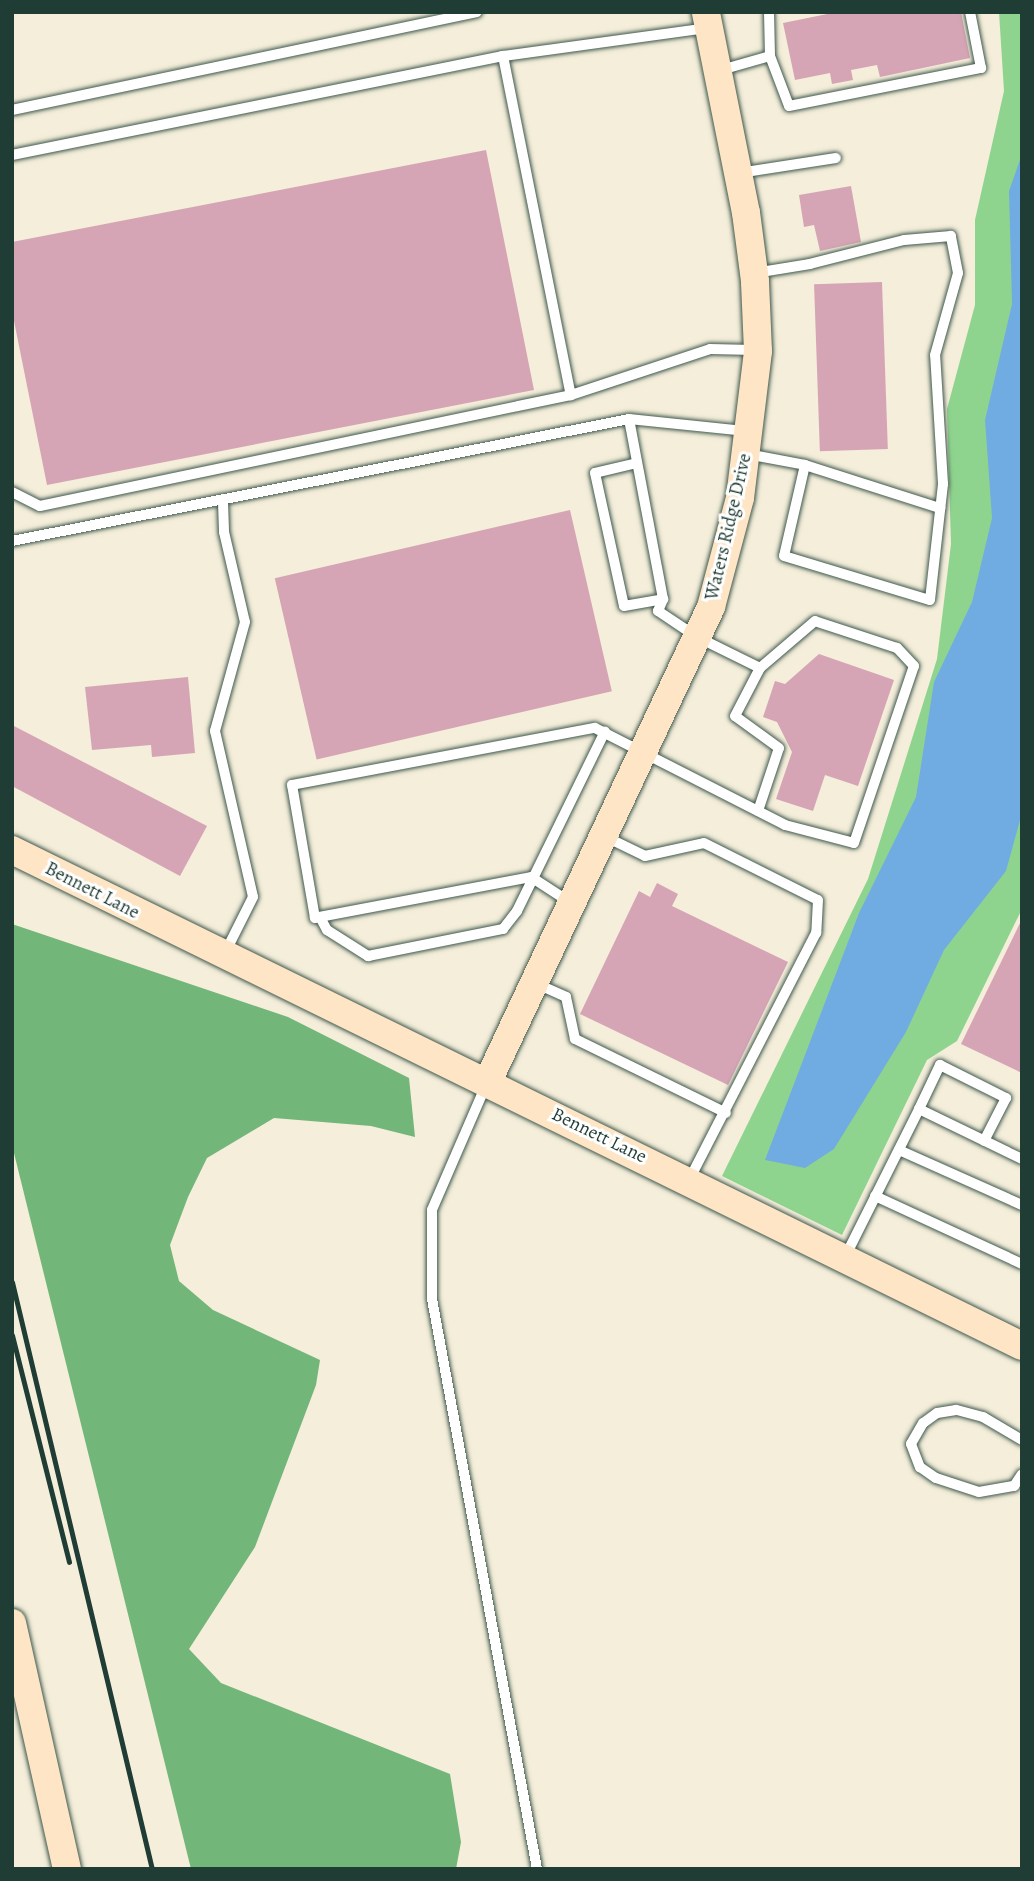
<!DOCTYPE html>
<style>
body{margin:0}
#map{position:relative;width:1034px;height:1881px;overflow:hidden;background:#f4eeda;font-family:Alegreya,serif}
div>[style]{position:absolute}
.green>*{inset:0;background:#8fd48e}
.forest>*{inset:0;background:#73b679}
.water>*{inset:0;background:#70ace1}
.building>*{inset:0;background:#d6a5b5;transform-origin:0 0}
.roads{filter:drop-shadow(0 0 2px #3f584d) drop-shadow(0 0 2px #3f584d)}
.lane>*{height:10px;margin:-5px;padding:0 5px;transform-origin:5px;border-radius:5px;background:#fff}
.secondary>*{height:28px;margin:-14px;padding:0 14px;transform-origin:14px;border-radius:14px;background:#fde5c5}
.rail>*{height:5px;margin:-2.5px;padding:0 2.5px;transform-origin:2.5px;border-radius:2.5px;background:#1f3d34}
span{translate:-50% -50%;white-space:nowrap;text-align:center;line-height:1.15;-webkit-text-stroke:6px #fff;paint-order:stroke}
.street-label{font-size:19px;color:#1f3d34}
.frame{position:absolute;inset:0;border:14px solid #1f3d34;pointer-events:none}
</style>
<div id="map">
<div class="green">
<div style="clip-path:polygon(999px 12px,1022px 12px,1022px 909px,957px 1041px,927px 1060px,842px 1235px,722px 1176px,868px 879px,937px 659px,951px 544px,947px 409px,975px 305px,975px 220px,1004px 91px)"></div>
</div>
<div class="forest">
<div style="clip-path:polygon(12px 924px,288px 1017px,409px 1078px,415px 1137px,371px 1126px,274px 1118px,207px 1158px,188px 1197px,170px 1245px,179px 1281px,213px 1310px,320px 1360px,316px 1385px,255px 1547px,189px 1649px,221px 1683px,450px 1774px,461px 1842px,456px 1869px,191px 1869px,12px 1145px)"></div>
</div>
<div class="water">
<div style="clip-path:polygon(1022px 154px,1022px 813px,1006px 871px,944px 950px,906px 1032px,834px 1149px,805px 1168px,765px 1160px,859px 913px,916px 797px,934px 682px,972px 602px,992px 518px,985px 420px,1012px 304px,1009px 191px)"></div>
</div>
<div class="building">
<div style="clip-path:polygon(837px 12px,961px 12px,970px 58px,880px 77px,877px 65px,851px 70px,853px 80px,832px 84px,830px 73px,795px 80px,783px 23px)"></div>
<div style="clip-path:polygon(486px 150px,534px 390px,47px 485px,12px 311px,12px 242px)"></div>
<div style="clip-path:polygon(851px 186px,861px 242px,820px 251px,814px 225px,804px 227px,799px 195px)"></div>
<div style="left:882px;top:282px;width:167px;height:68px;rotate:88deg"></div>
<div style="left:570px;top:510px;width:186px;height:303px;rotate:77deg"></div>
<div style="clip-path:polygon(819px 654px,894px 680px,858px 786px,825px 775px,813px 811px,776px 799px,792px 752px,777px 722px,763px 717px,775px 681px,785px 684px)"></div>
<div style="clip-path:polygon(188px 677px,195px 753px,152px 757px,151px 745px,92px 750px,85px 687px)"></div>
<div style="clip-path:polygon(12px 725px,207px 826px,180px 876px,12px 786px)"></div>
<div style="clip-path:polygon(657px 883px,678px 894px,672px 906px,788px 962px,728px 1085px,580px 1014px,639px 891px,650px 897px)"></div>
<div style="clip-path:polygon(1022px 919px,1022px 1073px,961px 1044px)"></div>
</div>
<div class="roads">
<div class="lane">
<div style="left:769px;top:12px;width:44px;rotate:88.7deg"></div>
<div style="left:770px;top:56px;width:53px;rotate:69.2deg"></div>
<div style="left:789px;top:106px;width:196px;rotate:-11.2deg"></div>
<div style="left:981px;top:68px;width:57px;rotate:-101.1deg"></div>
<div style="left:503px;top:56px;width:346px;rotate:78.7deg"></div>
<div style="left:721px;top:70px;width:51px;rotate:-15.9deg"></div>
<div style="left:12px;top:110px;width:475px;rotate:-11.9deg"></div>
<div style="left:12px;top:155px;width:501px;rotate:-11.4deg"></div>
<div style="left:503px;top:56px;width:206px;rotate:-7.8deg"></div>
<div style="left:739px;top:173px;width:98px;rotate:-8.8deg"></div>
<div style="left:747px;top:454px;width:59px;rotate:10.7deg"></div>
<div style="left:805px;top:465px;width:93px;rotate:103deg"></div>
<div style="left:784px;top:556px;width:152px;rotate:16.8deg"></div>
<div style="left:930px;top:600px;width:117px;rotate:-83.6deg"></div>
<div style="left:943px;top:484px;width:129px;rotate:-93.5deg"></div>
<div style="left:935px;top:355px;width:85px;rotate:-74.3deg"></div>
<div style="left:958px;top:273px;width:38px;rotate:-101deg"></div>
<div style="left:951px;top:236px;width:47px;rotate:175.1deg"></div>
<div style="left:904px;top:240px;width:97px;rotate:165.7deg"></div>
<div style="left:810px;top:264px;width:56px;rotate:170.7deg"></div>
<div style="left:637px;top:463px;width:43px;rotate:166.6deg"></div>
<div style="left:595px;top:473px;width:136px;rotate:77.7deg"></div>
<div style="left:624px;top:606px;width:40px;rotate:-10deg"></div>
<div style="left:805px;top:465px;width:142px;rotate:17.7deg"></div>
<div style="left:12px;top:492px;width:31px;rotate:27deg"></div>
<div style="left:40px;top:506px;width:542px;rotate:-11.81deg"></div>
<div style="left:571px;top:395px;width:146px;rotate:-18.3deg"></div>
<div style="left:710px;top:349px;width:44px;rotate:1.3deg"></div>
<div style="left:223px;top:502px;width:30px;rotate:88deg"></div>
<div style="left:224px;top:532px;width:92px;rotate:76.9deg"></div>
<div style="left:245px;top:622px;width:113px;rotate:105.4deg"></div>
<div style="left:215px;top:731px;width:170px;rotate:77.1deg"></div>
<div style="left:253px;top:897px;width:63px;rotate:116.6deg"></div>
<div style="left:12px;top:541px;width:629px;rotate:-11.18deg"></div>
<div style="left:758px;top:811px;width:66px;rotate:-71.6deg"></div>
<div style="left:779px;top:748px;width:54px;rotate:-144deg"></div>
<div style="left:735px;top:716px;width:54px;rotate:-62.5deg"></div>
<div style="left:606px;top:837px;width:43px;rotate:26deg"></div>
<div style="left:645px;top:856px;width:60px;rotate:-12.4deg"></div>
<div style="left:704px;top:843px;width:127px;rotate:26.6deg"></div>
<div style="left:818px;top:900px;width:33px;rotate:93deg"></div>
<div style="left:816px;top:933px;width:278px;rotate:117.2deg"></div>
<div style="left:568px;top:901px;width:44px;rotate:-147deg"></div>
<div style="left:531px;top:877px;width:220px;rotate:169.3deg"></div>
<div style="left:315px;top:918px;width:135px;rotate:-99.8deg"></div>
<div style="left:292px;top:785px;width:308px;rotate:-10.7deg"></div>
<div style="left:595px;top:728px;width:213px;rotate:27deg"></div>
<div style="left:785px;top:825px;width:71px;rotate:14.6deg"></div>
<div style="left:854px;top:843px;width:187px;rotate:-71.3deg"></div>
<div style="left:914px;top:666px;width:25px;rotate:-133deg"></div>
<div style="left:897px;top:648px;width:86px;rotate:-161.8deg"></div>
<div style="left:815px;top:621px;width:72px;rotate:139.5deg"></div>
<div style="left:760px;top:668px;width:70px;rotate:-153.8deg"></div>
<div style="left:697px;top:637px;width:47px;rotate:-146.3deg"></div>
<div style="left:658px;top:611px;width:13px;rotate:-67deg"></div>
<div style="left:663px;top:599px;width:183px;rotate:-100.7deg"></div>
<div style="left:629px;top:419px;width:118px;rotate:5.9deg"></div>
<div style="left:320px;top:917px;width:15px;rotate:62deg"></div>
<div style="left:327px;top:930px;width:49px;rotate:32.4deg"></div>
<div style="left:368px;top:956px;width:138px;rotate:-11.3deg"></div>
<div style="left:503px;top:929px;width:23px;rotate:-52deg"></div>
<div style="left:517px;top:911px;width:200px;rotate:-63.9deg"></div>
<div style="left:535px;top:983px;width:34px;rotate:24deg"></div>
<div style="left:566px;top:997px;width:43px;rotate:77.9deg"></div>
<div style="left:575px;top:1039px;width:168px;rotate:26.1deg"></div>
<div style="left:486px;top:1085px;width:136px;rotate:113.4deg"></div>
<div style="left:432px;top:1210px;width:89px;rotate:90deg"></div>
<div style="left:432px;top:1299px;width:580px;rotate:79.56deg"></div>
<div style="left:919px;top:1109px;width:49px;rotate:-64.5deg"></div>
<div style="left:940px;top:1065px;width:74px;rotate:26.6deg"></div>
<div style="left:1006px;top:1098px;width:48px;rotate:117.1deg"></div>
<div style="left:899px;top:1150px;width:135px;rotate:24.1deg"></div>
<div style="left:875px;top:1196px;width:162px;rotate:24.8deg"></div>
<div style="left:845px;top:1257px;width:165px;rotate:-63.4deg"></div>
<div style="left:919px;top:1109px;width:114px;rotate:25.9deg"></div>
<div style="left:1022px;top:1440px;width:45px;rotate:-149.5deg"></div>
<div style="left:983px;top:1417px;width:28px;rotate:-165deg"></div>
<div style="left:956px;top:1410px;width:19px;rotate:171deg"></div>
<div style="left:937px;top:1413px;width:17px;rotate:144deg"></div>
<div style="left:923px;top:1423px;width:24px;rotate:120deg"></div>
<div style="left:911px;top:1444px;width:25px;rotate:69deg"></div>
<div style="left:920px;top:1467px;width:19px;rotate:35deg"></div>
<div style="left:936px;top:1478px;width:45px;rotate:18deg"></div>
<div style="left:979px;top:1492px;width:36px;rotate:-10deg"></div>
<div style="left:1014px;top:1486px;width:14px;rotate:-56deg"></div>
</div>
<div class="secondary">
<div style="left:12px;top:850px;width:1125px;rotate:26.16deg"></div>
<div style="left:488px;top:1081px;width:524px;rotate:-64.8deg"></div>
<div style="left:711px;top:607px;width:113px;rotate:-75.1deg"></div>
<div style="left:740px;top:498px;width:148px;rotate:-83deg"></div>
<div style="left:758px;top:351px;width:70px;rotate:-92.5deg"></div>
<div style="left:755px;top:281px;width:69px;rotate:-97.5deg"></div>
<div style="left:746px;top:213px;width:205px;rotate:-101.3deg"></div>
<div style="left:12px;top:1623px;width:252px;rotate:77.4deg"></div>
</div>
</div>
<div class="rail">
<div style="left:12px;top:1282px;width:603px;rotate:76.59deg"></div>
<div style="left:12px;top:1335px;width:234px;rotate:75.9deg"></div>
</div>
<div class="street-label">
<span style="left:729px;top:527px;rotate:-77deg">Waters Ridge Drive</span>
<span style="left:92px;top:891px;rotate:27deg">Bennett Lane</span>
<span style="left:599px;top:1136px;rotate:26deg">Bennett Lane</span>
</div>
<div class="frame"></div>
</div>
